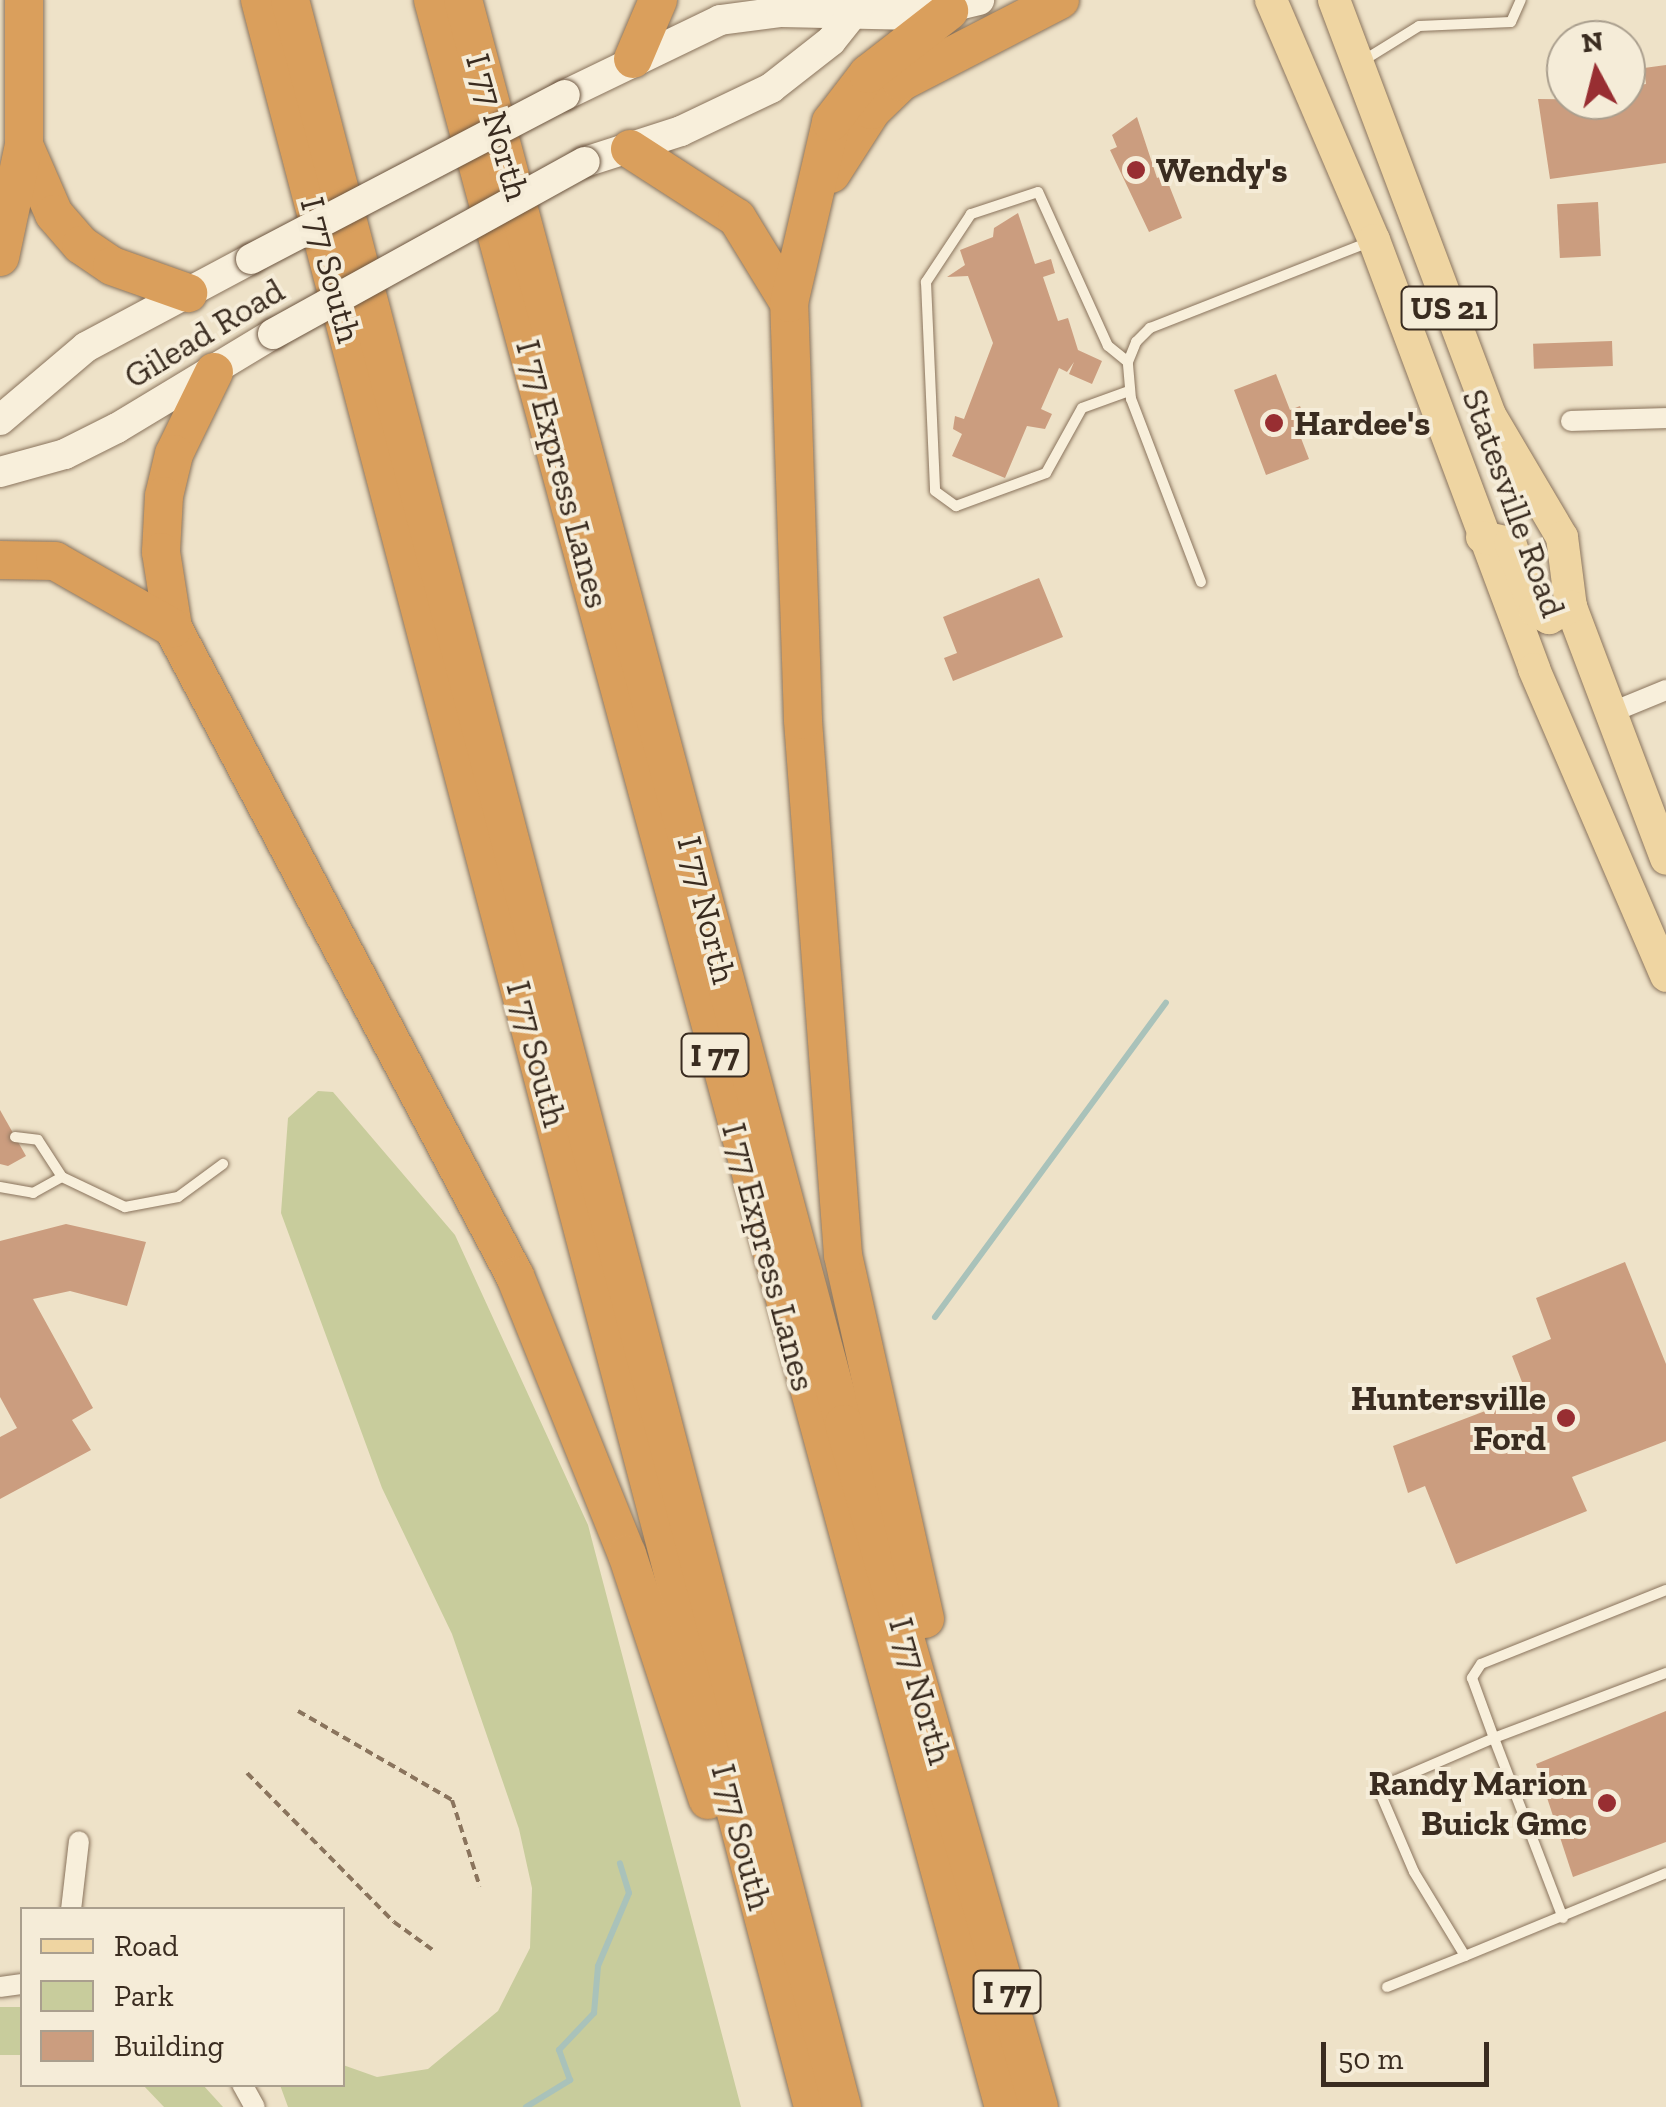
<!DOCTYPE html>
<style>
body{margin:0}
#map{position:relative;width:1666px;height:2107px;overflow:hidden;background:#eee2c8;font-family:"Zilla Slab",serif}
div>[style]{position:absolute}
.green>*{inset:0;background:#c8cc9c;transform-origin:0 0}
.stream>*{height:6px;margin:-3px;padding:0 3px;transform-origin:3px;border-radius:3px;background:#a9c2ba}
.building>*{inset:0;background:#cb9d7f;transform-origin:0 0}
.path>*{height:4px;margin-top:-2px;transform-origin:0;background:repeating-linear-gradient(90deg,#8a745d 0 8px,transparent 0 13px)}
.roads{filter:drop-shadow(0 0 2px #8a745d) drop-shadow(0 0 2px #8a745d)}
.lane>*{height:10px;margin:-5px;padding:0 5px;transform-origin:5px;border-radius:5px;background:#f8efdb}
.street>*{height:20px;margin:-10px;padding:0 10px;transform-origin:10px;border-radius:10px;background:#f8efdb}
.secondary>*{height:30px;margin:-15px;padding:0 15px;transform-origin:15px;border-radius:15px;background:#f8efdb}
.primary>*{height:32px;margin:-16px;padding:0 16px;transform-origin:16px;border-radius:16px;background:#efd5a2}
.highway>*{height:38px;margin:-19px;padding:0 19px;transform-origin:19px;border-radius:19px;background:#da9f5c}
.bridges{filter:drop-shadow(0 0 2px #6c5540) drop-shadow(0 0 2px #6c5540)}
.secondary-bridge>*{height:30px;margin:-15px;padding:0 15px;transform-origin:15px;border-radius:15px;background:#f8efdb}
.dots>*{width:28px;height:28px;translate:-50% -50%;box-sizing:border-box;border:5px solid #f5ecd8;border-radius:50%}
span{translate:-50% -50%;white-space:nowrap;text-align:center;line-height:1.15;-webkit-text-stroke:8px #f5ecd8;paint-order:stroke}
.shield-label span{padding:2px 8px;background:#f5ecd8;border:2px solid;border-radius:8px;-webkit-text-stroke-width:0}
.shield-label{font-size:32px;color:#3a2c20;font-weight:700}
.street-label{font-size:35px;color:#3a2c20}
.poi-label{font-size:35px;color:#3a2c20;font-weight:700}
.left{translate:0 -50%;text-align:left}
.right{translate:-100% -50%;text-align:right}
.legend{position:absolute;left:20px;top:1907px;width:325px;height:180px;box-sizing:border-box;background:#f5ecd8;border:2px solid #aa9f8e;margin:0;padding:12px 18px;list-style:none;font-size:30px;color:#3a2c20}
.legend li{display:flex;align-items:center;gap:20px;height:50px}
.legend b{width:50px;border:2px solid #aa9f8e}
.north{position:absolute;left:1546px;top:20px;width:100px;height:100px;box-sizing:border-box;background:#f5ecd8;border:2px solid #aa9f8e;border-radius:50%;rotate:353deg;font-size:28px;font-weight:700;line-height:40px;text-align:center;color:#3a2c20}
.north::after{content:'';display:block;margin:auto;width:35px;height:45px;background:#982e32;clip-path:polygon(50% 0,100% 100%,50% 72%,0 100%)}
.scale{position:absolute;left:1321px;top:2042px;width:168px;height:45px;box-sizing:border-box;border:5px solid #3a2c20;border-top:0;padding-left:12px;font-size:30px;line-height:35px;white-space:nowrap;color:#3a2c20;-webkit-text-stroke:8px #f5ecd8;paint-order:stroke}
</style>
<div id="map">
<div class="green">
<div style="clip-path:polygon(318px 1091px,333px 1092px,455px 1235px,588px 1525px,741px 2107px,288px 2107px,280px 2085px,342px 2084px,343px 2065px,377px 2077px,428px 2069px,498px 2011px,530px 1948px,532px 1888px,519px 1829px,452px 1634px,382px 1488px,281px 1213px,288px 1118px)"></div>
<div style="left:22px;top:2007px;width:48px;height:22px;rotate:90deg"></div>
<div style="clip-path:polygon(143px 2085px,203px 2085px,223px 2107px,164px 2107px)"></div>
</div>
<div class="stream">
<div style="left:935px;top:1317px;width:390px;rotate:-53.7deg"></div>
<div style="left:526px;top:2107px;width:52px;rotate:-31.5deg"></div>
<div style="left:570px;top:2080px;width:32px;rotate:-110deg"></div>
<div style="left:559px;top:2050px;width:51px;rotate:-46.6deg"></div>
<div style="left:594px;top:2013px;width:47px;rotate:-85.1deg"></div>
<div style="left:598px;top:1966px;width:79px;rotate:-67deg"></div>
<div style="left:629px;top:1893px;width:31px;rotate:-107deg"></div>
</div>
<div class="building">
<div style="clip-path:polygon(1666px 65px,1666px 163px,1550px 179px,1538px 99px,1626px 100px,1626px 87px,1646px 84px,1644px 68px)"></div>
<div style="clip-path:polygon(1137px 117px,1157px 178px,1165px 175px,1182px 218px,1149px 232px,1110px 150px,1117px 147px,1112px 135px)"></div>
<div style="left:1598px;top:202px;width:54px;height:41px;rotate:87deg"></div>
<div style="clip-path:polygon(1018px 213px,1035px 264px,1051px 259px,1055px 273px,1043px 277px,1058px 321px,1068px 318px,1078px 350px,1102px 361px,1092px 384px,1069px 374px,1074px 362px,1067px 372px,1059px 368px,1041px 409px,1052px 414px,1045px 429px,1027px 426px,1005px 478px,952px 456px,962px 434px,953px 429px,955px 416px,964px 419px,993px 343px,968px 276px,947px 277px,965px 265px,960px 250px,993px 237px,994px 228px)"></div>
<div style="left:1612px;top:341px;width:25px;height:79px;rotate:88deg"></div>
<div style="clip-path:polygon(1276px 374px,1290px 410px,1300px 406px,1306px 422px,1296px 425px,1309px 459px,1266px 475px,1234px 390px)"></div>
<div style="clip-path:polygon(1039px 578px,1063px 637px,953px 681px,944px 658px,957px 653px,943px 617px)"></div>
<div style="clip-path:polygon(0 1110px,26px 1156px,8px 1166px,0 1164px)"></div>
<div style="clip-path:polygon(66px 1224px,146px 1242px,127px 1306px,70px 1291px,33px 1299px,93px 1408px,72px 1420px,91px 1450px,0 1499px,0 1437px,17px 1428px,0 1397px,0 1241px)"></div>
<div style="clip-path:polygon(1625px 1262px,1666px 1364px,1666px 1441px,1572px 1477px,1587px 1511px,1456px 1564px,1425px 1486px,1408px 1493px,1393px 1446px,1527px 1395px,1512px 1356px,1551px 1339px,1536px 1298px)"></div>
<div style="clip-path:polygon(1666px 1711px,1666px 1842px,1573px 1877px,1536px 1764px)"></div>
</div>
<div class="path">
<div style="left:298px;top:1711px;width:178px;rotate:30deg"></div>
<div style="left:452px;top:1800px;width:91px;rotate:72.2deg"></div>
<div style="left:247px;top:1773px;width:209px;rotate:45.4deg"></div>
<div style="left:394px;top:1922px;width:48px;rotate:35.7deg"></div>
</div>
<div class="roads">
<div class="lane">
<div style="left:1361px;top:62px;width:68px;rotate:-31.8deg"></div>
<div style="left:1419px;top:26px;width:92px;rotate:-2.5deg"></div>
<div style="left:1511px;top:22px;width:24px;rotate:-66deg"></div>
<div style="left:1128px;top:362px;width:26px;rotate:-141deg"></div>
<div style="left:1108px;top:346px;width:169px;rotate:-114.4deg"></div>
<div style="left:1038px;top:192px;width:71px;rotate:161.8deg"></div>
<div style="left:971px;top:214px;width:82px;rotate:123.5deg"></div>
<div style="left:926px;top:282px;width:209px;rotate:87.5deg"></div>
<div style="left:935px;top:491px;width:26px;rotate:36deg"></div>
<div style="left:956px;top:506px;width:96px;rotate:-20.1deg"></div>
<div style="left:1046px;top:473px;width:74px;rotate:-61deg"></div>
<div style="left:1082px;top:408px;width:50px;rotate:-19.9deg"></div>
<div style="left:1201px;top:582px;width:196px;rotate:-110.9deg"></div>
<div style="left:1131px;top:399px;width:37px;rotate:-95deg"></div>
<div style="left:1128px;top:362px;width:22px;rotate:-68deg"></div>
<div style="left:1136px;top:342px;width:20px;rotate:-45deg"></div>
<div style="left:1150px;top:328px;width:235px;rotate:-21.4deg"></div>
<div style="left:15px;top:1137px;width:23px;rotate:7deg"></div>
<div style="left:38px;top:1140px;width:44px;rotate:57deg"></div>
<div style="left:62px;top:1177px;width:70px;rotate:25.5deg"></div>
<div style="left:125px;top:1207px;width:54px;rotate:-10.7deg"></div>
<div style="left:178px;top:1197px;width:56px;rotate:-36.3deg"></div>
<div style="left:0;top:1187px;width:34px;rotate:10deg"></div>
<div style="left:33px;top:1193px;width:33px;rotate:-29deg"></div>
<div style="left:1666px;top:1590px;width:199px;rotate:158.2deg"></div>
<div style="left:1481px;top:1664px;width:17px;rotate:123deg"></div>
<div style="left:1472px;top:1678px;width:64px;rotate:69.9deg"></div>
<div style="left:1494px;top:1738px;width:126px;rotate:156.7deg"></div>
<div style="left:1378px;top:1788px;width:91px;rotate:66.8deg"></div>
<div style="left:1414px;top:1872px;width:98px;rotate:58.7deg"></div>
<div style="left:1465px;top:1956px;width:217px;rotate:-22.4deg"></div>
<div style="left:1563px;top:1918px;width:193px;rotate:-111deg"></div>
<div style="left:1494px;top:1738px;width:184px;rotate:-20.7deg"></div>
<div style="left:1387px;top:1987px;width:84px;rotate:-21.7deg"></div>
</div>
<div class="street">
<div style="left:1571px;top:421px;width:95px;rotate:-1.8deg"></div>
<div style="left:1610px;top:713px;width:61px;rotate:-22.3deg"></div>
<div style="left:71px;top:1910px;width:69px;rotate:-83.4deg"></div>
<div style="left:0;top:1987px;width:22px;rotate:-8deg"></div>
<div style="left:242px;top:2084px;width:26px;rotate:61deg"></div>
</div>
<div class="secondary">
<div style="left:565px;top:95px;width:172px;rotate:-25.8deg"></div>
<div style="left:720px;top:20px;width:62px;rotate:-7.5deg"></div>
<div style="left:781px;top:12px;width:136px;rotate:1.3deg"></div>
<div style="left:917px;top:15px;width:64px;rotate:-13.6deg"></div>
<div style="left:585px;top:162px;width:101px;rotate:-17.9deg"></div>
<div style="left:681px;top:131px;width:100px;rotate:-25.5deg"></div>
<div style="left:771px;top:88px;width:76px;rotate:-38.1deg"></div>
<div style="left:831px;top:41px;width:50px;rotate:-51.5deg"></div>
<div style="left:0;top:420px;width:113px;rotate:-40.3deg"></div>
<div style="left:86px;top:347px;width:187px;rotate:-28.1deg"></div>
<div style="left:0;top:472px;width:67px;rotate:-15.5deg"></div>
<div style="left:65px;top:454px;width:58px;rotate:-26.6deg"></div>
<div style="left:117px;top:428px;width:182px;rotate:-31.1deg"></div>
</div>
<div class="primary">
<div style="left:1271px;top:0;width:261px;rotate:66.8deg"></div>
<div style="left:1374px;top:240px;width:458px;rotate:69.5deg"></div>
<div style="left:1534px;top:669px;width:334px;rotate:66.7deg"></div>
<div style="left:1334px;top:0;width:443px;rotate:69.4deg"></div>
<div style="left:1490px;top:415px;width:142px;rotate:59.5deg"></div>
<div style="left:1562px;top:537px;width:71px;rotate:82.7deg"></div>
<div style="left:1571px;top:607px;width:269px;rotate:69.3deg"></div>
<div style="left:1482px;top:537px;width:29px;rotate:12deg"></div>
<div style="left:1510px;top:543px;width:72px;rotate:69.8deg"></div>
<div style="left:1535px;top:611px;width:16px;rotate:27deg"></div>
<div style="left:1549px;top:618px;width:25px;rotate:-27deg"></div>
</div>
<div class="highway">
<div style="left:260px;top:0;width:2178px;rotate:75.29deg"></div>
<div style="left:290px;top:0;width:2178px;rotate:75.32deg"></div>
<div style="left:433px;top:0;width:2183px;rotate:74.84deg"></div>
<div style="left:463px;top:0;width:1474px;rotate:75.02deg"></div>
<div style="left:844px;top:1424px;width:710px;rotate:74.07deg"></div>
<div style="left:633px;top:59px;width:64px;rotate:-67deg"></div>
<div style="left:24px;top:145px;width:75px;rotate:66.5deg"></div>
<div style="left:54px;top:214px;width:41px;rotate:48.9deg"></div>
<div style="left:81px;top:245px;width:37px;rotate:34deg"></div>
<div style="left:112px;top:266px;width:81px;rotate:19.6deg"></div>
<div style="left:630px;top:149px;width:127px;rotate:32.8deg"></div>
<div style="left:737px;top:218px;width:100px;rotate:58.5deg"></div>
<div style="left:831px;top:174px;width:76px;rotate:-57.4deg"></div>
<div style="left:872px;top:110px;width:40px;rotate:-44deg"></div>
<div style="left:901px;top:82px;width:179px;rotate:-27.3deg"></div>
<div style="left:0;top:257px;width:115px;rotate:-77.9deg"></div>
<div style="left:24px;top:145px;width:145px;rotate:-90deg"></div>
<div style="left:214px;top:372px;width:91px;rotate:116deg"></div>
<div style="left:174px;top:454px;width:43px;rotate:103.4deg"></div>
<div style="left:164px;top:496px;width:56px;rotate:93.1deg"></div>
<div style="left:161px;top:552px;width:77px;rotate:81deg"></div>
<div style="left:173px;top:628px;width:733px;rotate:62.18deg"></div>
<div style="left:515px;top:1276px;width:300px;rotate:68.1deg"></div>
<div style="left:627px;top:1554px;width:259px;rotate:71.8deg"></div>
<div style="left:0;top:560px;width:55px;rotate:1deg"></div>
<div style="left:55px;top:561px;width:136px;rotate:29.6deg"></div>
<div style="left:925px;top:1619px;width:373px;rotate:-102.7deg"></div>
<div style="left:843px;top:1255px;width:536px;rotate:-94.28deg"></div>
<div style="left:803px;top:720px;width:417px;rotate:-91.9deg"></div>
<div style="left:789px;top:303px;width:186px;rotate:-76.9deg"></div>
<div style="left:831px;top:122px;width:61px;rotate:-52.4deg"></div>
<div style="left:868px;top:74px;width:103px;rotate:-37.9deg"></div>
</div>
</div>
<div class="bridges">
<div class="secondary-bridge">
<div style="left:251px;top:259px;width:354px;rotate:-27.6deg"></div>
<div style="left:273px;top:334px;width:356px;rotate:-28.9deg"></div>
</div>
</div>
<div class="dots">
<div style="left:1136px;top:170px;background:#982e32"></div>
<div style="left:1274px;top:423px;background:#982e32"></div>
<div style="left:1566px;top:1418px;background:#982e32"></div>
<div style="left:1607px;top:1803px;background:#982e32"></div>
</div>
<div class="shield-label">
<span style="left:1449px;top:308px">US 21</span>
<span style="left:715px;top:1055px">I 77</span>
<span style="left:1007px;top:1992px">I 77</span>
</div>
<div class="street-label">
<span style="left:498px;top:127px;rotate:74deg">I 77 North</span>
<span style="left:331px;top:270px;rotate:75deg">I 77 South</span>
<span style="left:204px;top:333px;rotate:-31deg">Gilead Road</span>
<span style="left:563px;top:474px;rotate:75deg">I 77 Express Lanes</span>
<span style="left:1514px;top:503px;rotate:70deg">Statesville Road</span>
<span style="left:707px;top:910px;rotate:76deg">I 77 North</span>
<span style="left:537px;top:1054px;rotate:75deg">I 77 South</span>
<span style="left:769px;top:1257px;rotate:75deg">I 77 Express Lanes</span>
<span style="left:921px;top:1691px;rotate:74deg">I 77 North</span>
<span style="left:742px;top:1837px;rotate:75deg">I 77 South</span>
</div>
<div class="poi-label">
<span class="left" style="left:1156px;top:170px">Wendy's</span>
<span class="left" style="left:1294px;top:423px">Hardee's</span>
<span class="right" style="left:1546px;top:1418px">Huntersville<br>Ford</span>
<span class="right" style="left:1587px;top:1803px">Randy Marion<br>Buick Gmc</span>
</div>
<ul class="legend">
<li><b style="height:12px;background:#efd5a2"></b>Road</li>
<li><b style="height:28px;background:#c8cc9c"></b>Park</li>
<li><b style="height:28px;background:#cb9d7f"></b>Building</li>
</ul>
<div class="north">N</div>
<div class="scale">50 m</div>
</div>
